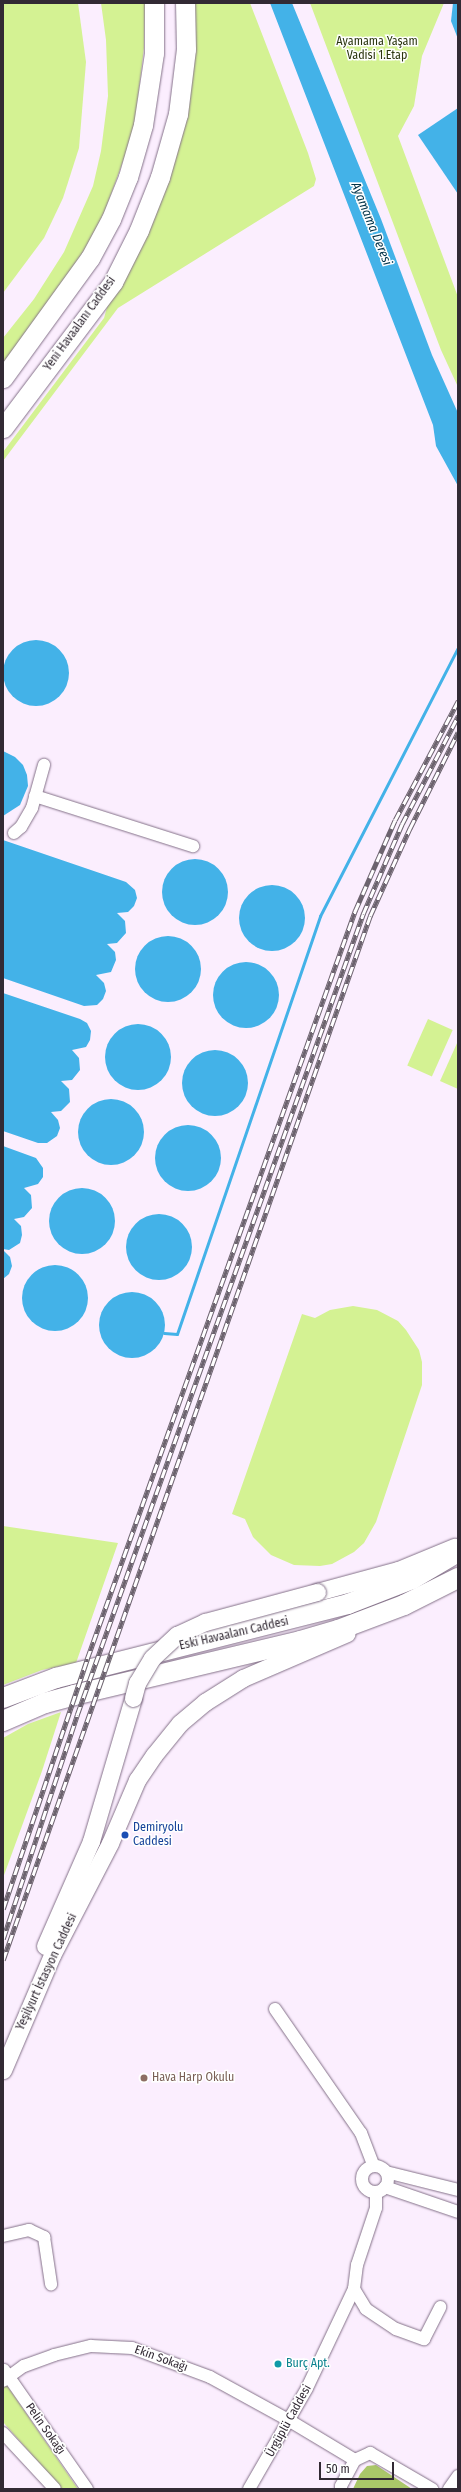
<!DOCTYPE html>
<meta charset="utf-8">
<style>
body{margin:0}
#map{position:relative;width:461px;height:2492px;overflow:hidden;background:#fbeefe;font-family:"Fira Sans Condensed",sans-serif}
div>[style]{position:absolute}
.green>*{inset:0;background:#d4f293;transform-origin:0 0}
.forest>*{inset:0;background:#aac769}
.water>*{inset:0;background:#43b2e8}
.round{border-radius:50%}
.stream>*{height:3px;margin:-1.5px;padding:0 1.5px;transform-origin:1.5px;border-radius:1.5px;background:#43b2e8}
.roads{filter:drop-shadow(0 0 1px #847189) drop-shadow(0 0 1px #847189)}
.minor>*{height:12px;margin:-6px;padding:0 6px;transform-origin:6px;border-radius:6px;background:#fff}
.minor>.ring{margin:-6px;padding:0;box-sizing:content-box;background:none;border:12px solid #fff;border-radius:50%}
.secondary>*{height:17px;margin:-8.5px;padding:0 8.5px;transform-origin:8.5px;border-radius:8.5px;background:#fff}
.primary>*{height:19px;margin:-9.5px;padding:0 9.5px;transform-origin:9.5px;border-radius:9.5px;background:#fff}
.trunk>*{height:20px;margin:-10px;padding:0 10px;transform-origin:10px;border-radius:10px;background:#fff}
.rail>*{height:4.5px;margin-top:-2.25px;transform-origin:0;background:repeating-linear-gradient(90deg,#fff 0 9px,#6c636e 0 18px);box-sizing:border-box;border-block:1px solid #6c636e}
.bridges{filter:drop-shadow(0 0 1px #847189) drop-shadow(0 0 1px #847189)}
.secondary-bridge>*{height:17px;margin:-8.5px;padding:0 8.5px;transform-origin:8.5px;border-radius:8.5px;background:#fff}
.dots>*{width:11px;height:11px;translate:-50% -50%;box-sizing:border-box;border:2px solid #fff;border-radius:50%}
span{translate:-50% -50%;white-space:nowrap;text-align:center;line-height:1.15;-webkit-text-stroke:3px #fff;paint-order:stroke}
.park-label{font-size:12px;color:#2a350e}
.street-label{font-size:12px;color:#322a34}
.transit-label{font-size:12px;color:#164399}
.left{translate:0 -50%;text-align:left}
.education-label{font-size:12px;color:#785e54}
.culture-label{font-size:12px;color:#0d838f}
.water-label{font-size:13px;color:#023349;font-style:italic}
.frame{position:absolute;inset:0;border:4px solid #322a34;pointer-events:none}
.scale{position:absolute;left:319px;top:2462px;width:75px;height:18px;box-sizing:border-box;border:2px solid #322a34;border-top:0;padding-left:5px;font-size:12px;line-height:14px;white-space:nowrap;color:#322a34;-webkit-text-stroke:3px #fff;paint-order:stroke}
</style>
<div id="map">
<div class="green">
<div style="clip-path:polygon(3px 3px,78px 3px,86px 62px,79px 148px,63px 198px,44px 238px,3px 293px)"></div>
<div style="clip-path:polygon(101px 3px,145px 3px,144px 48px,134px 131px,105px 211px,88px 244px,70px 273px,3px 364px,3px 338px,34px 299px,64px 252px,93px 186px,101px 151px,108px 96px,106px 40px)"></div>
<div style="clip-path:polygon(192px 3px,250px 3px,308px 153px,316px 179px,314px 186px,118px 308px,3px 461px,3px 452px,104px 318px,108px 304px,144px 240px,162px 198px,176px 158px,183px 120px)"></div>
<div style="clip-path:polygon(310px 3px,444px 3px,422px 56px,414px 106px,398px 136px,458px 297px,458px 387px,441px 350px)"></div>
<div style="left:428px;top:1019px;width:27px;height:51px;rotate:24deg"></div>
<div style="clip-path:polygon(458px 1041px,458px 1089px,440px 1081px)"></div>
<div style="clip-path:polygon(353px 1306px,377px 1310px,398px 1321px,406px 1330px,419px 1350px,422px 1362px,422px 1385px,376px 1522px,364px 1543px,354px 1552px,332px 1564px,320px 1566px,294px 1565px,271px 1555px,253px 1537px,245px 1519px,232px 1514px,302px 1314px,315px 1318px,330px 1310px)"></div>
<div style="clip-path:polygon(3px 1526px,118px 1543px,76px 1663px,42px 1670px,3px 1685px)"></div>
<div style="clip-path:polygon(61px 1712px,42px 1771px,3px 1878px,3px 1738px,28px 1724px)"></div>
<div style="clip-path:polygon(6px 2384px,78px 2489px,62px 2489px,3px 2422px,3px 2388px)"></div>
</div>
<div class="forest">
<div style="clip-path:polygon(376px 2465px,412px 2489px,353px 2489px,360px 2474px,367px 2466px)"></div>
</div>
<div class="water">
<div style="clip-path:polygon(270px 3px,292px 3px,381px 219px,432px 355px,458px 413px,458px 486px,436px 446px,433px 425px)"></div>
<div style="clip-path:polygon(453px 3px,458px 3px,458px 39px,451px 21px)"></div>
<div style="clip-path:polygon(458px 108px,458px 194px,418px 135px)"></div>
<div class="round" style="left:3px;top:640px;width:66px;height:66px"></div>
<div style="clip-path:polygon(3px 751px,15px 757px,23px 765px,27px 775px,28px 786px,20px 805px,3px 816px)"></div>
<div style="clip-path:polygon(3px 840px,126px 882px,135px 890px,137px 898px,134px 906px,128px 912px,117px 913px,125px 921px,126px 933px,117px 943px,107px 944px,115px 952px,116px 960px,111px 972px,96px 975px,104px 983px,106px 991px,103px 999px,97px 1005px,84px 1006px,3px 978px)"></div>
<div class="round" style="left:162px;top:859px;width:66px;height:66px"></div>
<div class="round" style="left:239px;top:885px;width:66px;height:66px"></div>
<div class="round" style="left:135px;top:936px;width:66px;height:66px"></div>
<div class="round" style="left:213px;top:962px;width:66px;height:66px"></div>
<div style="clip-path:polygon(3px 993px,80px 1019px,87px 1023px,91px 1031px,90px 1040px,86px 1047px,72px 1050px,79px 1058px,80px 1070px,72px 1080px,61px 1081px,69px 1089px,70px 1102px,61px 1111px,51px 1112px,58px 1120px,60px 1128px,57px 1136px,47px 1143px,38px 1143px,3px 1131px)"></div>
<div class="round" style="left:105px;top:1024px;width:66px;height:66px"></div>
<div class="round" style="left:182px;top:1050px;width:66px;height:66px"></div>
<div class="round" style="left:78px;top:1099px;width:66px;height:66px"></div>
<div class="round" style="left:155px;top:1125px;width:66px;height:66px"></div>
<div style="clip-path:polygon(3px 1146px,36px 1158px,43px 1168px,43px 1177px,38px 1184px,24px 1188px,31px 1195px,32px 1208px,24px 1217px,14px 1219px,21px 1226px,22px 1235px,20px 1243px,9px 1250px,3px 1249px)"></div>
<div class="round" style="left:49px;top:1188px;width:66px;height:66px"></div>
<div class="round" style="left:126px;top:1214px;width:66px;height:66px"></div>
<div style="clip-path:polygon(3px 1250px,10px 1257px,12px 1266px,9px 1274px,3px 1279px)"></div>
<div class="round" style="left:22px;top:1265px;width:66px;height:66px"></div>
<div class="round" style="left:99px;top:1292px;width:66px;height:66px"></div>
</div>
<div class="stream">
<div style="left:164px;top:1333px;width:13px;rotate:4deg"></div>
<div style="left:177px;top:1334px;width:442px;rotate:-71.1deg"></div>
<div style="left:320px;top:916px;width:302px;rotate:-62.8deg"></div>
</div>
<div class="roads">
<div class="minor">
<div style="left:35px;top:796px;width:166px;rotate:17.6deg"></div>
<div style="left:14px;top:833px;width:9px;rotate:-41deg"></div>
<div style="left:21px;top:827px;width:22px;rotate:-60deg"></div>
<div style="left:32px;top:808px;width:45px;rotate:-74.4deg"></div>
<div style="left:275px;top:2009px;width:151px;rotate:55.3deg"></div>
<div style="left:361px;top:2133px;width:34px;rotate:69deg"></div>
<div class="ring" style="left:362px;top:2166px;width:14px;height:14px"></div>
<div style="left:386px;top:2172px;width:74px;rotate:14deg"></div>
<div style="left:385px;top:2187px;width:77px;rotate:18.9deg"></div>
<div style="left:3px;top:2236px;width:27px;rotate:-13deg"></div>
<div style="left:29px;top:2230px;width:17px;rotate:25deg"></div>
<div style="left:44px;top:2237px;width:48px;rotate:81.5deg"></div>
<div style="left:354px;top:2289px;width:23px;rotate:59deg"></div>
<div style="left:366px;top:2309px;width:36px;rotate:34deg"></div>
<div style="left:396px;top:2329px;width:30px;rotate:20deg"></div>
<div style="left:424px;top:2339px;width:36px;rotate:-63deg"></div>
<div style="left:4px;top:2370px;width:145px;rotate:55.1deg"></div>
<div style="left:3px;top:2381px;width:26px;rotate:-36deg"></div>
<div style="left:24px;top:2366px;width:32px;rotate:-20deg"></div>
<div style="left:54px;top:2355px;width:38px;rotate:-14deg"></div>
<div style="left:91px;top:2346px;width:41px;rotate:2.8deg"></div>
<div style="left:132px;top:2348px;width:83px;rotate:20.4deg"></div>
<div style="left:210px;top:2377px;width:91px;rotate:28.8deg"></div>
<div style="left:290px;top:2421px;width:76px;rotate:31deg"></div>
<div style="left:3px;top:2433px;width:76px;rotate:47.1deg"></div>
<div style="left:249px;top:2489px;width:116px;rotate:-60.1deg"></div>
<div style="left:307px;top:2388px;width:110px;rotate:-64.6deg"></div>
<div style="left:354px;top:2289px;width:24px;rotate:-83deg"></div>
<div style="left:357px;top:2265px;width:60px;rotate:-71.6deg"></div>
<div style="left:376px;top:2208px;width:16px;rotate:-90deg"></div>
<div style="left:341px;top:2489px;width:3px;rotate:-90deg"></div>
<div style="left:341px;top:2486px;width:30px;rotate:-62deg"></div>
<div style="left:355px;top:2460px;width:17px;rotate:-25deg"></div>
<div style="left:370px;top:2453px;width:72px;rotate:30.1deg"></div>
<div style="left:449px;top:2489px;width:16px;rotate:-55deg"></div>
</div>
<div class="secondary">
<div style="left:317px;top:1592px;width:84px;rotate:-15.2deg"></div>
<div style="left:398px;top:1570px;width:61px;rotate:-22.3deg"></div>
<div style="left:45px;top:1946px;width:115px;rotate:-66.3deg"></div>
<div style="left:91px;top:1841px;width:149px;rotate:-73.6deg"></div>
<div style="left:3px;top:2070px;width:125px;rotate:-66.9deg"></div>
<div style="left:52px;top:1955px;width:126px;rotate:-62.6deg"></div>
<div style="left:110px;top:1843px;width:69px;rotate:-66.8deg"></div>
<div style="left:137px;top:1780px;width:30px;rotate:-56deg"></div>
<div style="left:154px;top:1755px;width:41px;rotate:-50.9deg"></div>
<div style="left:180px;top:1723px;width:33px;rotate:-40deg"></div>
<div style="left:205px;top:1702px;width:45px;rotate:-32.3deg"></div>
<div style="left:243px;top:1678px;width:113px;rotate:-23.4deg"></div>
</div>
<div class="primary">
<div style="left:3px;top:378px;width:148px;rotate:-54.1deg"></div>
<div style="left:90px;top:258px;width:44px;rotate:-61.7deg"></div>
<div style="left:111px;top:219px;width:45px;rotate:-68deg"></div>
<div style="left:128px;top:177px;width:54px;rotate:-73.9deg"></div>
<div style="left:143px;top:125px;width:73px;rotate:-81.3deg"></div>
<div style="left:154px;top:53px;width:50px;rotate:-90deg"></div>
<div style="left:3px;top:428px;width:183px;rotate:-53deg"></div>
<div style="left:113px;top:282px;width:58px;rotate:-63.4deg"></div>
<div style="left:139px;top:230px;width:57px;rotate:-68.4deg"></div>
<div style="left:160px;top:177px;width:66px;rotate:-74.1deg"></div>
<div style="left:178px;top:114px;width:65px;rotate:-83deg"></div>
<div style="left:186px;top:49px;width:46px;rotate:-91.2deg"></div>
</div>
<div class="trunk">
<div style="left:3px;top:1698px;width:57px;rotate:-20.7deg"></div>
<div style="left:56px;top:1678px;width:301px;rotate:-14.2deg"></div>
<div style="left:348px;top:1604px;width:69px;rotate:-21.3deg"></div>
<div style="left:412px;top:1579px;width:53px;rotate:-30.4deg"></div>
<div style="left:3px;top:1721px;width:46px;rotate:-23.2deg"></div>
<div style="left:45px;top:1703px;width:30px;rotate:-15deg"></div>
<div style="left:74px;top:1695px;width:232px;rotate:-13.4deg"></div>
<div style="left:300px;top:1641px;width:40px;rotate:-16deg"></div>
<div style="left:338px;top:1630px;width:71px;rotate:-20.7deg"></div>
<div style="left:404px;top:1605px;width:60px;rotate:-26.6deg"></div>
</div>
</div>
<div class="rail">
<div style="left:3px;top:1909px;width:264px;rotate:-71.4deg"></div>
<div style="left:87px;top:1659px;width:795px;rotate:-70.29deg"></div>
<div style="left:355px;top:911px;width:99px;rotate:-66.3deg"></div>
<div style="left:395px;top:820px;width:135px;rotate:-62.1deg"></div>
<div style="left:3px;top:1939px;width:236px;rotate:-71.7deg"></div>
<div style="left:77px;top:1715px;width:851px;rotate:-70.35deg"></div>
<div style="left:363px;top:914px;width:98px;rotate:-66.6deg"></div>
<div style="left:402px;top:824px;width:122px;rotate:-62.6deg"></div>
<div style="left:3px;top:1960px;width:1107px;rotate:-70.63deg"></div>
<div style="left:370px;top:916px;width:97px;rotate:-65.6deg"></div>
<div style="left:410px;top:828px;width:107px;rotate:-63.4deg"></div>
</div>
<div class="bridges">
<div class="secondary-bridge">
<div style="left:133px;top:1698px;width:16px;rotate:-75deg"></div>
<div style="left:137px;top:1683px;width:29px;rotate:-59deg"></div>
<div style="left:152px;top:1658px;width:34px;rotate:-43deg"></div>
<div style="left:177px;top:1635px;width:31px;rotate:-25deg"></div>
<div style="left:205px;top:1622px;width:116px;rotate:-15deg"></div>
</div>
</div>
<div class="dots">
<div style="left:125px;top:1835px;background:#1a4fb4"></div>
<div style="left:144px;top:2078px;background:#8d6e63"></div>
<div style="left:278px;top:2364px;background:#0f9aa8"></div>
</div>
<div class="park-label">
<span style="left:377px;top:49px">Ayamama Yaşam<br>Vadisi 1.Etap</span>
</div>
<div class="street-label">
<span style="left:80px;top:324px;rotate:-54deg">Yeni Havaalanı Caddesi</span>
<span style="left:234px;top:1634px;rotate:-13deg">Eski Havaalanı Caddesi</span>
<span style="left:47px;top:1972px;rotate:-65deg">Yeşilyurt İstasyon Caddesi</span>
<span style="left:161px;top:2359px;rotate:20deg">Ekin Sokağı</span>
<span style="left:289px;top:2421px;rotate:-61deg">Ürgüplü Caddesi</span>
<span style="left:45px;top:2429px;rotate:55deg">Pelin Sokağı</span>
</div>
<div class="transit-label">
<span class="left" style="left:133px;top:1835px">Demiryolu<br>Caddesi</span>
</div>
<div class="education-label">
<span class="left" style="left:152px;top:2078px">Hava Harp Okulu</span>
</div>
<div class="culture-label">
<span class="left" style="left:286px;top:2364px">Burç Apt.</span>
</div>
<div class="water-label">
<span style="left:371px;top:224px;rotate:68deg">Ayamama Deresi</span>
</div>
<div class="frame"></div>
<div class="scale">50 m</div>
</div>
